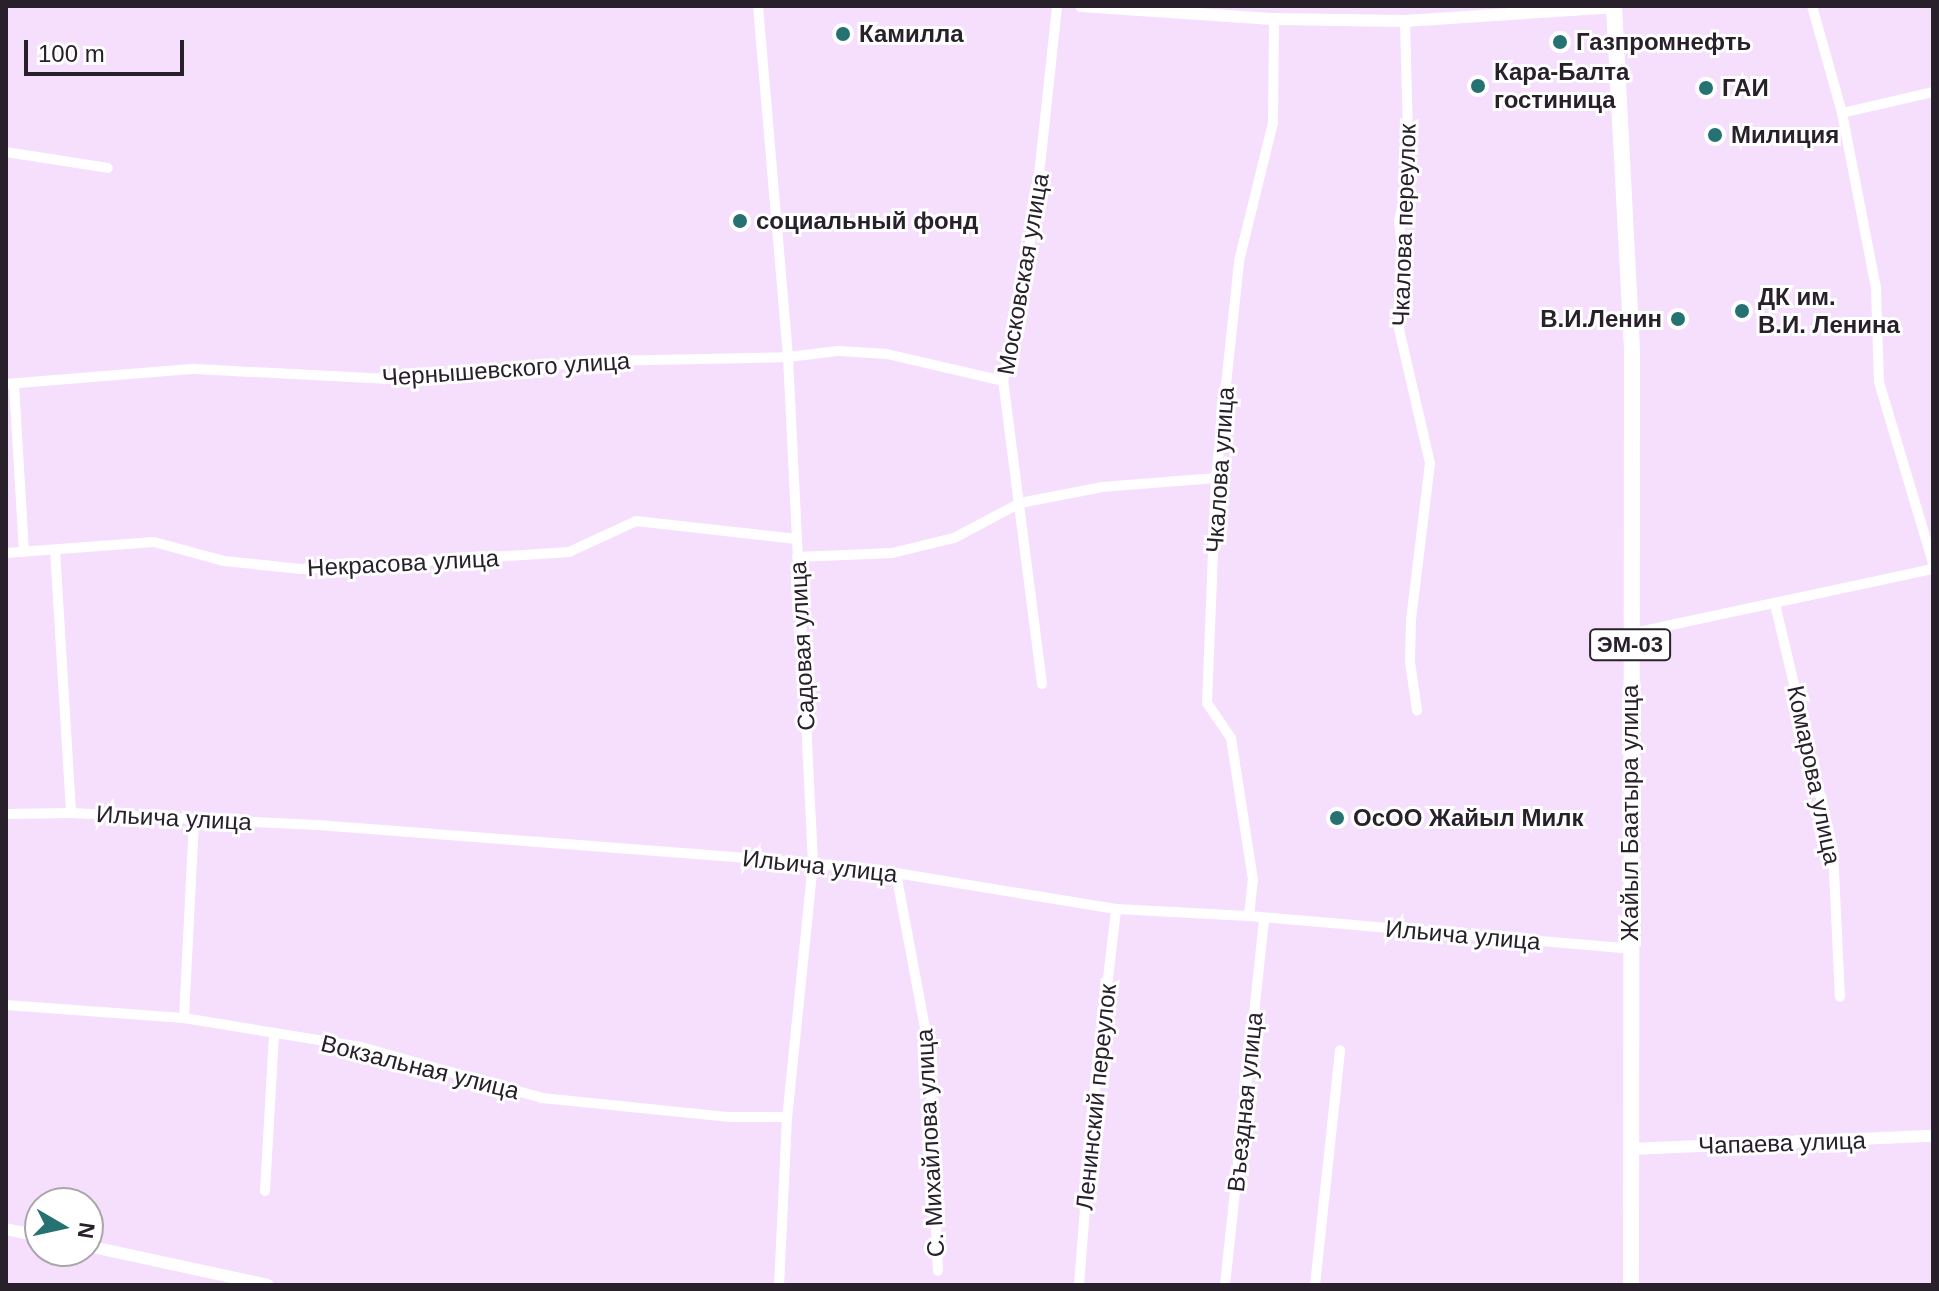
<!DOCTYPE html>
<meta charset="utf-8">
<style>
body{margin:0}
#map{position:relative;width:1939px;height:1291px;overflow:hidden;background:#f5dffd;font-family:Helvetica,sans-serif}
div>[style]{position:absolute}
.minor>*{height:10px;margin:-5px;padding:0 5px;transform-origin:5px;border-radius:5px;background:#fff}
.tertiary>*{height:12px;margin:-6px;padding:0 6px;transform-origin:6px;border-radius:6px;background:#fff}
.trunk>*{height:16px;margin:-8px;padding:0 8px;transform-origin:8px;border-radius:8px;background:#fff}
.dots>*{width:22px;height:22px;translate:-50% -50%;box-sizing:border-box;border:4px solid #fff;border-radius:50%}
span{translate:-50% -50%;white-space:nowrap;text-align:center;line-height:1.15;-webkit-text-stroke:6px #fff;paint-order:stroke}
.shield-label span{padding:2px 6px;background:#fff;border:2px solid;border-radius:6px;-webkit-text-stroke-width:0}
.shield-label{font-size:22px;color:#28202b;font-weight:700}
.poi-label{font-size:24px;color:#28202b;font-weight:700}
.left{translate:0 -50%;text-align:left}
.right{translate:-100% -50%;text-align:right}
.street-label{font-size:24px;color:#28202b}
.frame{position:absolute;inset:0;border:8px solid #28202b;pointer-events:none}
.north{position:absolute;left:24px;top:1187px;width:80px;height:80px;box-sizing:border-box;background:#fff;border:2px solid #a9a6aa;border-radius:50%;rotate:99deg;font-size:22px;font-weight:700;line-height:32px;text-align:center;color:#28202b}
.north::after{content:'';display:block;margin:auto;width:28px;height:36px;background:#267172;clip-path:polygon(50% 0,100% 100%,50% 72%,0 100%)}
.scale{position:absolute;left:24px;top:40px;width:160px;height:36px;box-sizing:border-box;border:4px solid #28202b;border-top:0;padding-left:10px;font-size:24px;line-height:28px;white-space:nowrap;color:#28202b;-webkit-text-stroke:6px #fff;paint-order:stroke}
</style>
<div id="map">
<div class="minor">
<div style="left:758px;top:6px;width:352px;rotate:85.1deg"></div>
<div style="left:788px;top:357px;width:507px;rotate:87.17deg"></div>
<div style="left:813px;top:863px;width:255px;rotate:95.8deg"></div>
<div style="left:787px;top:1117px;width:168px;rotate:92.7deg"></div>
<div style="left:1812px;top:6px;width:111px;rotate:74.3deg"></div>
<div style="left:1842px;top:113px;width:178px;rotate:79deg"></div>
<div style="left:1876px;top:288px;width:94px;rotate:88.2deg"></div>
<div style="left:1879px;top:382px;width:189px;rotate:73.4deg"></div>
<div style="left:1405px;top:21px;width:153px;rotate:88.5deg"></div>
<div style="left:1409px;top:174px;width:49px;rotate:101.8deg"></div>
<div style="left:1399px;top:222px;width:42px;rotate:83.2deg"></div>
<div style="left:1404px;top:264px;width:65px;rotate:94.4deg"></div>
<div style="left:1399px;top:329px;width:138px;rotate:77deg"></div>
<div style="left:1430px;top:463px;width:157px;rotate:96.9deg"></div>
<div style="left:1411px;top:619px;width:43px;rotate:91.3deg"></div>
<div style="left:1410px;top:662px;width:49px;rotate:81.7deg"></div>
<div style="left:1842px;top:113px;width:93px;rotate:-13deg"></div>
<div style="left:6px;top:152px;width:103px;rotate:8.9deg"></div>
<div style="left:6px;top:384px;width:189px;rotate:-4.6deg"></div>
<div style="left:194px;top:369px;width:196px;rotate:2.9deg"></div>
<div style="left:390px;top:379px;width:214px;rotate:-4.8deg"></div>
<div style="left:603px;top:361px;width:185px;rotate:-1.2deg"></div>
<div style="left:788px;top:357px;width:50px;rotate:-6.8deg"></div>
<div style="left:838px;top:351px;width:49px;rotate:3.5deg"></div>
<div style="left:887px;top:354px;width:119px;rotate:13.1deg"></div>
<div style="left:14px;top:384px;width:168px;rotate:86.6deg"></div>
<div style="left:55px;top:550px;width:263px;rotate:86.5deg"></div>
<div style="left:6px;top:553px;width:148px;rotate:-4.3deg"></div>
<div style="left:154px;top:542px;width:73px;rotate:15.2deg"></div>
<div style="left:224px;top:561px;width:77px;rotate:5.9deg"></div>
<div style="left:301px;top:569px;width:269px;rotate:-3.6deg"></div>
<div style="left:569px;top:552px;width:74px;rotate:-24.8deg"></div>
<div style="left:636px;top:521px;width:161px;rotate:6.4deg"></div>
<div style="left:797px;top:557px;width:95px;rotate:-2.4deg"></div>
<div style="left:892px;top:553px;width:64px;rotate:-13.6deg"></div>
<div style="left:954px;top:538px;width:75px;rotate:-27.9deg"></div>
<div style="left:1020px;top:503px;width:84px;rotate:-11deg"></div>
<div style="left:1102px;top:487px;width:114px;rotate:-4.5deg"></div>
<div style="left:1775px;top:604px;width:253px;rotate:76.7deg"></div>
<div style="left:1833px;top:850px;width:147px;rotate:87.3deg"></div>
<div style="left:1629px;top:634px;width:311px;rotate:-12.1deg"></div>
<div style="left:1042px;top:684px;width:305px;rotate:-97.3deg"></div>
<div style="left:1003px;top:381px;width:78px;rotate:-76.7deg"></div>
<div style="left:1021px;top:305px;width:112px;rotate:-81.8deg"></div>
<div style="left:1037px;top:194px;width:189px;rotate:-83.9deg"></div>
<div style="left:6px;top:814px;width:65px;rotate:-0.9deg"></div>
<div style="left:71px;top:813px;width:247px;rotate:2.8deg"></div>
<div style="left:318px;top:825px;width:496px;rotate:4.4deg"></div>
<div style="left:813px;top:863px;width:84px;rotate:6.9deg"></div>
<div style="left:896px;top:873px;width:223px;rotate:9.3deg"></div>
<div style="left:1116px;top:909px;width:133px;rotate:3deg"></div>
<div style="left:1249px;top:916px;width:383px;rotate:4.9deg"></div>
<div style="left:896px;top:873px;width:180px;rotate:79.4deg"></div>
<div style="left:929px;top:1050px;width:221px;rotate:87.7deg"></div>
<div style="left:1249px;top:916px;width:36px;rotate:-84deg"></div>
<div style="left:1253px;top:880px;width:144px;rotate:-98.8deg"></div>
<div style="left:1231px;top:738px;width:42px;rotate:-124.4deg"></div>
<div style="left:1207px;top:703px;width:225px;rotate:-87.7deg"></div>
<div style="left:1216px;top:478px;width:218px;rotate:-83.9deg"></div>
<div style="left:1239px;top:261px;width:142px;rotate:-76.2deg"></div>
<div style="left:1273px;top:123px;width:104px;rotate:-89.4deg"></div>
<div style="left:6px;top:1005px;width:178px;rotate:4.2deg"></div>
<div style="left:184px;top:1018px;width:179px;rotate:9.3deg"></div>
<div style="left:361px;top:1047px;width:188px;rotate:15.7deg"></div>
<div style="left:542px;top:1098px;width:189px;rotate:5.8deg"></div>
<div style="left:730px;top:1117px;width:57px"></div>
<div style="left:184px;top:1018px;width:199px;rotate:-87.1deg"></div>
<div style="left:265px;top:1191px;width:158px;rotate:-86.7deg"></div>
<div style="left:1079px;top:1285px;width:180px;rotate:-85.5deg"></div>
<div style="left:1093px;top:1106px;width:198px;rotate:-83.3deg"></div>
<div style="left:1225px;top:1285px;width:369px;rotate:-83.9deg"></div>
<div style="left:1315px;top:1285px;width:236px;rotate:-83.9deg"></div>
</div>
<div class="tertiary">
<div style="left:1081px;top:6px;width:193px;rotate:3.9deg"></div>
<div style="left:1274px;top:19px;width:131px;rotate:0.9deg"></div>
<div style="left:1405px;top:21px;width:209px;rotate:-3.8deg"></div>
<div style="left:1631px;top:1149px;width:302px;rotate:-2.5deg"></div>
<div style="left:6px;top:1229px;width:35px;rotate:12deg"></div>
<div style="left:88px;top:1246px;width:184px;rotate:12.2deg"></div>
</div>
<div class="trunk">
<div style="left:1614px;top:6px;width:348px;rotate:87deg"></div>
<div style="left:1632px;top:354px;width:931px;rotate:90.06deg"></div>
</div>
<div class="dots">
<div style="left:843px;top:34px;background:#267172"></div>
<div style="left:1560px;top:42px;background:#267172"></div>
<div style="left:1478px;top:86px;background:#267172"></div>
<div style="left:1706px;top:88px;background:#267172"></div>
<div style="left:1715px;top:135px;background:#267172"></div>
<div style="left:740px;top:221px;background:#267172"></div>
<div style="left:1742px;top:311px;background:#267172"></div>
<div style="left:1678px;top:319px;background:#267172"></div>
<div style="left:1337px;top:818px;background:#267172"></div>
</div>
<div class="shield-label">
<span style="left:1630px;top:645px">ЭМ-03</span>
</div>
<div class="poi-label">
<span class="left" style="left:859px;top:34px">Камилла</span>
<span class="left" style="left:1576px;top:42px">Газпромнефть</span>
<span class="left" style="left:1494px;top:86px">Кара-Балта<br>гостиница</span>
<span class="left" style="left:1722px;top:88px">ГАИ</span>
<span class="left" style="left:1731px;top:135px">Милиция</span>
<span class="left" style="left:756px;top:221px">социальный фонд</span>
<span class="left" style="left:1758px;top:311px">ДК им.<br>В.И. Ленина</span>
<span class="right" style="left:1662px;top:319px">В.И.Ленин</span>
<span class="left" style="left:1353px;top:818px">ОсОО Жайыл Милк</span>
</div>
<div class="street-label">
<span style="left:1404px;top:225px;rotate:-88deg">Чкалова переулок</span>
<span style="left:1023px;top:274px;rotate:-80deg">Московская улица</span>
<span style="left:506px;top:369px;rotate:-4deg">Чернышевского улица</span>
<span style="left:1220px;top:470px;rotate:-86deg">Чкалова улица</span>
<span style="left:403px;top:563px;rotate:-3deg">Некрасова улица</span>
<span style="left:802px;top:646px;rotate:-93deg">Садовая улица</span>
<span style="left:1814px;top:775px;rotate:78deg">Комарова улица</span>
<span style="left:1630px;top:813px;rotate:-90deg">Жайыл Баатыра улица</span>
<span style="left:174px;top:818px;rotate:3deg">Ильича улица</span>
<span style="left:820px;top:866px;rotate:6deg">Ильича улица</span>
<span style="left:1463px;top:935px;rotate:5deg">Ильича улица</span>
<span style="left:420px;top:1067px;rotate:14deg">Вокзальная улица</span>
<span style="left:1096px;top:1097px;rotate:-84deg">Ленинский переулок</span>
<span style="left:1245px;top:1102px;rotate:-84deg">Въездная улица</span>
<span style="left:930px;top:1143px;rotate:-93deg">С. Михайлова улица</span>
<span style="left:1782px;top:1143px;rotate:-2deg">Чапаева улица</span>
</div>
<div class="frame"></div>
<div class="north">N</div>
<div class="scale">100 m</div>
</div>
